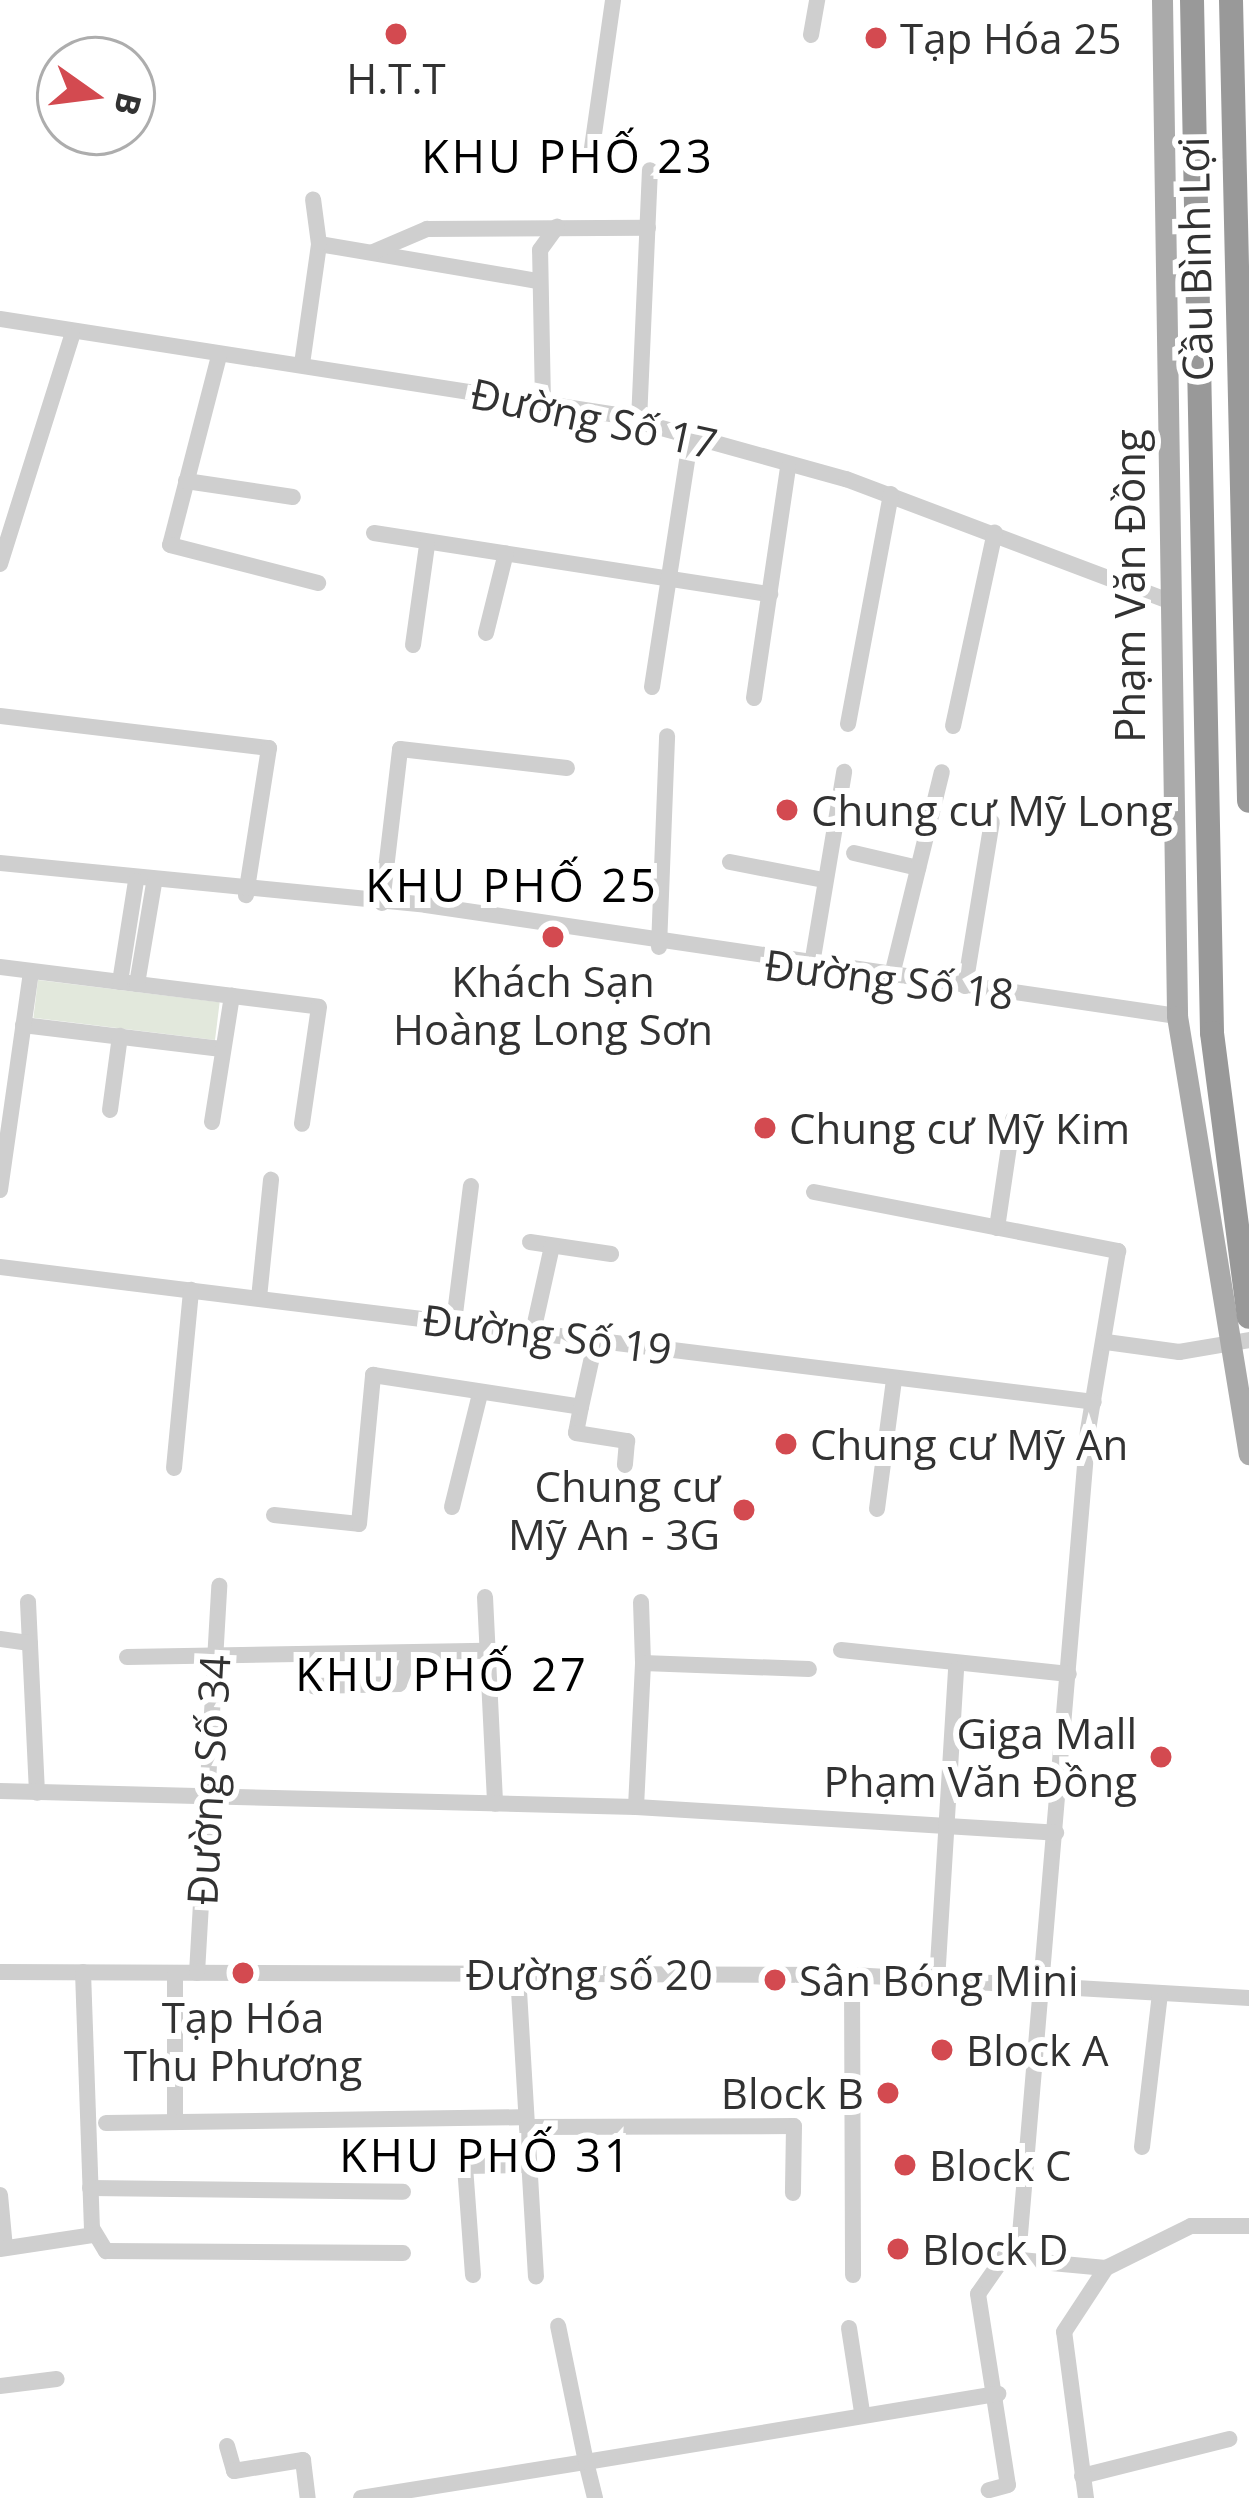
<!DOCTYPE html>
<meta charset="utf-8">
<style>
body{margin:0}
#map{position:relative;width:1249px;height:2498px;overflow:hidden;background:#fff;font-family:"Open Sans",sans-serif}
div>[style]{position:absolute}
.green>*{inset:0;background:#e2e8dc;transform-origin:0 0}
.minor>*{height:16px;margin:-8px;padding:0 8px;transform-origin:8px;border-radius:8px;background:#cfcfcf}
.major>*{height:21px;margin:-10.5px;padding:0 10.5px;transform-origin:10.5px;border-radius:10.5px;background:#aaa}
.highway>*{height:24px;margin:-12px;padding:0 12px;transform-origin:12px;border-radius:12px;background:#999}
.dots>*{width:33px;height:33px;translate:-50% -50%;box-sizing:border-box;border:6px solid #fff;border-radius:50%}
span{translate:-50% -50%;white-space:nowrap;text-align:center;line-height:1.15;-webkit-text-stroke:12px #fff;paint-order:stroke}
.poi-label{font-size:42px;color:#323232}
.left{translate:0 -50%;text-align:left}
.right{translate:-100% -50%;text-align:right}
.street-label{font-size:42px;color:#323232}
.neighbourhood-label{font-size:45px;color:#000;letter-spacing:3px}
.north{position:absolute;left:36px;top:36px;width:120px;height:120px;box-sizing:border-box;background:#fff;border:3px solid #adadad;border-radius:50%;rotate:104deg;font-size:33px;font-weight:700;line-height:48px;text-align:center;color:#323232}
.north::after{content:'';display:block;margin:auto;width:42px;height:54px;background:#d34a50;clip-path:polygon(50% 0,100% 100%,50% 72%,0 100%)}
</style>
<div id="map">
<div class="green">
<div style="left:38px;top:980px;width:183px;height:38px;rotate:7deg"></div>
</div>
<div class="minor">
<div style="left:811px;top:35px;width:36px;rotate:-80deg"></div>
<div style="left:592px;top:148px;width:149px;rotate:-81.9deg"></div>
<div style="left:319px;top:244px;width:222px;rotate:9.6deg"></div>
<div style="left:373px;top:252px;width:59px;rotate:-23.1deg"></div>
<div style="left:427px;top:229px;width:221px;rotate:-0.3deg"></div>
<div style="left:0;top:319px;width:618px;rotate:8.84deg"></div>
<div style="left:611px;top:414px;width:244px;rotate:15.5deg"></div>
<div style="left:846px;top:479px;width:343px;rotate:20.7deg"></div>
<div style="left:219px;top:356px;width:195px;rotate:104.5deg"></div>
<div style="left:170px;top:545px;width:153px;rotate:14.4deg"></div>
<div style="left:302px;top:364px;width:121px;rotate:-81.9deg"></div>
<div style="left:319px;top:244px;width:45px;rotate:-97.6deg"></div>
<div style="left:543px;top:403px;width:153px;rotate:-91.1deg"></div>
<div style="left:540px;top:250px;width:29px;rotate:-54deg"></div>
<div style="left:639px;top:421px;width:251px;rotate:-87.5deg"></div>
<div style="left:186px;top:481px;width:108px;rotate:8.5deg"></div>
<div style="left:374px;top:533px;width:401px;rotate:8.8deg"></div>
<div style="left:0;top:564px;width:239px;rotate:-72.5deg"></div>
<div style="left:486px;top:633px;width:82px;rotate:-76deg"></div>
<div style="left:413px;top:645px;width:101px;rotate:-82deg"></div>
<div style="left:652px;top:687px;width:256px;rotate:-81.2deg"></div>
<div style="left:754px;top:698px;width:233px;rotate:-81.6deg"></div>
<div style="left:0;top:716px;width:271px;rotate:6.8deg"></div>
<div style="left:269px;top:748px;width:149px;rotate:98.9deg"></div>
<div style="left:848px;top:724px;width:234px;rotate:-79.4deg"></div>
<div style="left:953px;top:726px;width:198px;rotate:-77.8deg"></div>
<div style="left:854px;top:853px;width:66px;rotate:13.2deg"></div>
<div style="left:730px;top:862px;width:90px;rotate:10.9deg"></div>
<div style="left:0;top:863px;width:428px;rotate:5.6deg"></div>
<div style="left:426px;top:905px;width:759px;rotate:8.41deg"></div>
<div style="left:382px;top:903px;width:155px;rotate:-83.3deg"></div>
<div style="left:400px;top:749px;width:168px;rotate:6.5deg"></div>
<div style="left:659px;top:947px;width:211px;rotate:-87.8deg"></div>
<div style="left:0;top:967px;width:321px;rotate:7.1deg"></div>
<div style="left:319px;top:1007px;width:118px;rotate:98.3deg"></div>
<div style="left:811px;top:970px;width:201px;rotate:-80.5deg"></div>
<div style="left:891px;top:979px;width:213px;rotate:-76.2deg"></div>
<div style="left:120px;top:982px;width:102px;rotate:-81deg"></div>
<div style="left:137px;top:984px;width:102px;rotate:-80.4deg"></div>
<div style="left:965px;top:986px;width:166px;rotate:-80.7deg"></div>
<div style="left:23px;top:1025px;width:200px;rotate:6.9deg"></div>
<div style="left:110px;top:1110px;width:75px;rotate:-82.3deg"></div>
<div style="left:212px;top:1122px;width:128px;rotate:-81deg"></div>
<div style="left:0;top:1190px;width:221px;rotate:-81.9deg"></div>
<div style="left:814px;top:1192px;width:310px;rotate:11deg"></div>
<div style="left:1118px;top:1251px;width:181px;rotate:99.5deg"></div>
<div style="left:1088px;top:1430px;width:807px;rotate:94.83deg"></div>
<div style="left:1020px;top:2234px;width:73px;rotate:125deg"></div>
<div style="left:978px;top:2294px;width:193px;rotate:81.1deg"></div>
<div style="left:1008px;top:2485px;width:20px;rotate:165deg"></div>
<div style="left:997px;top:1228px;width:110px;rotate:-81.6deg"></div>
<div style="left:530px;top:1242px;width:82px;rotate:8.4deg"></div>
<div style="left:0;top:1267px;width:1102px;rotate:7.03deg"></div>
<div style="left:259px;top:1298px;width:119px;rotate:-84.2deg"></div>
<div style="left:454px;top:1322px;width:137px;rotate:-82.9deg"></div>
<div style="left:533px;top:1332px;width:88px;rotate:-77.5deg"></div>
<div style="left:1106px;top:1342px;width:74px;rotate:7.8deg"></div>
<div style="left:1179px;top:1352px;width:71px;rotate:-9.7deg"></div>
<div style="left:581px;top:1407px;width:26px;rotate:101deg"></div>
<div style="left:576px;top:1433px;width:52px;rotate:8.9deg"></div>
<div style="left:627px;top:1441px;width:24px;rotate:95deg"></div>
<div style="left:174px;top:1468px;width:179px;rotate:-84.5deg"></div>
<div style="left:452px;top:1507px;width:116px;rotate:-76.1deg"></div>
<div style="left:877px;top:1509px;width:131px;rotate:-82.5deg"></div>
<div style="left:274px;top:1515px;width:85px;rotate:6deg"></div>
<div style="left:359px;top:1524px;width:150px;rotate:-84.6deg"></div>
<div style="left:373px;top:1375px;width:210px;rotate:8.7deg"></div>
<div style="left:581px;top:1407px;width:70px;rotate:-77.6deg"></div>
<div style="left:485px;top:1597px;width:207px;rotate:87.2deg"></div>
<div style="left:28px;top:1602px;width:191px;rotate:87.3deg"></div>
<div style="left:641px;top:1602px;width:61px;rotate:88.1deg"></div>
<div style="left:0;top:1639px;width:30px;rotate:8deg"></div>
<div style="left:841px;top:1650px;width:229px;rotate:6deg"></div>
<div style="left:301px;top:1656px;width:33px;rotate:67deg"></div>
<div style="left:314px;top:1686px;width:85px;rotate:-1.3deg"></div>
<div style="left:399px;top:1684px;width:33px;rotate:-69deg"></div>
<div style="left:127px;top:1657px;width:359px;rotate:-1deg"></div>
<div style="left:0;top:1791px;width:636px;rotate:1.44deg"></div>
<div style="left:636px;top:1807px;width:421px;rotate:3.5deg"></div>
<div style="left:636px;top:1807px;width:144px;rotate:-87.2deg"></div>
<div style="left:643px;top:1663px;width:166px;rotate:2.1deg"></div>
<div style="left:0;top:1972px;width:852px;rotate:0.2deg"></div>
<div style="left:852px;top:1975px;width:398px;rotate:3.3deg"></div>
<div style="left:83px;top:1972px;width:256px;rotate:88deg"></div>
<div style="left:92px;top:2228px;width:27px;rotate:59deg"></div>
<div style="left:106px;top:2251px;width:297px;rotate:0.4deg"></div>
<div style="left:197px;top:1973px;width:388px;rotate:-86.7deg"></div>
<div style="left:518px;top:1974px;width:303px;rotate:86.6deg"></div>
<div style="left:852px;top:1975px;width:300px;rotate:89.8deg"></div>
<div style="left:937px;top:1981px;width:312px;rotate:-86.5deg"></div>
<div style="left:175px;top:2117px;width:144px;rotate:-90deg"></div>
<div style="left:106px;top:2123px;width:414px;rotate:-0.8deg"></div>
<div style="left:527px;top:2127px;width:267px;rotate:-0.2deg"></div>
<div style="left:794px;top:2126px;width:67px;rotate:90.9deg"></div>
<div style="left:1142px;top:2147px;width:154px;rotate:-83.3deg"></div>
<div style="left:90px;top:2188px;width:313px;rotate:0.7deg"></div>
<div style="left:0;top:2195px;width:53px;rotate:84.6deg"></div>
<div style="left:0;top:2249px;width:95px;rotate:-8.5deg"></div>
<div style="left:1009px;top:2259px;width:97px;rotate:5.3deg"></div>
<div style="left:473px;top:2275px;width:109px;rotate:-94.2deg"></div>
<div style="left:465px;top:2166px;width:64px;rotate:-0.9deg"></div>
<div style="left:849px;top:2328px;width:85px;rotate:81.2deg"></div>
<div style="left:0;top:2386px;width:57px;rotate:-7deg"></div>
<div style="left:227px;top:2446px;width:26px;rotate:74deg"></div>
<div style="left:234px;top:2471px;width:70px;rotate:-9.1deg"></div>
<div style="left:303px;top:2460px;width:38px;rotate:83deg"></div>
<div style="left:1082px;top:2476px;width:152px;rotate:-14.1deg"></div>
<div style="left:361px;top:2498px;width:228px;rotate:-9.1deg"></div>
<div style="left:586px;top:2462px;width:139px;rotate:-101.6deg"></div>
<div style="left:595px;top:2498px;width:37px;rotate:-104deg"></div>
<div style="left:586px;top:2462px;width:418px;rotate:-9.4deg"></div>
<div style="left:1086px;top:2498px;width:167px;rotate:-97.5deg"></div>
<div style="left:1064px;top:2332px;width:77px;rotate:-56.7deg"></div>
<div style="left:1106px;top:2268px;width:95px;rotate:-26.3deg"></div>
<div style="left:1191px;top:2226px;width:58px"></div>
</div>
<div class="major">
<div style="left:1162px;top:0;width:1016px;rotate:89.15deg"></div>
<div style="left:1177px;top:1016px;width:444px;rotate:80.7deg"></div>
</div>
<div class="highway">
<div style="left:1192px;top:0;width:1033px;rotate:88.89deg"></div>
<div style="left:1212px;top:1033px;width:286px;rotate:82.6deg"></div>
<div style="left:1231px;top:0;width:801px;rotate:88.71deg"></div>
</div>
<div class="dots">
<div style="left:396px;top:34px;background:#d34a50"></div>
<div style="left:876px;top:38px;background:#d34a50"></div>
<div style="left:787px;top:810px;background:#d34a50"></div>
<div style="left:553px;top:937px;background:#d34a50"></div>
<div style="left:765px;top:1128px;background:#d34a50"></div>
<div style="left:786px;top:1444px;background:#d34a50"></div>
<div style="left:744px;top:1510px;background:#d34a50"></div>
<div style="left:1161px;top:1757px;background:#d34a50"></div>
<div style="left:243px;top:1973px;background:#d34a50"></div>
<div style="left:775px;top:1980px;background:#d34a50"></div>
<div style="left:942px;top:2050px;background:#d34a50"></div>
<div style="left:888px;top:2093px;background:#d34a50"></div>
<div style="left:905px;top:2165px;background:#d34a50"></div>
<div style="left:898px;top:2249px;background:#d34a50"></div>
</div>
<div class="poi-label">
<span class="left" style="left:900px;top:38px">Tạp Hóa 25</span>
<span style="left:396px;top:78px">H.T.T</span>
<span class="left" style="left:811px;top:810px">Chung cư Mỹ Long</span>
<span style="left:553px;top:1005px">Khách Sạn<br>Hoàng Long Sơn</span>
<span class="left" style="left:789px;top:1128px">Chung cư Mỹ Kim</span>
<span class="left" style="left:810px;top:1444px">Chung cư Mỹ An</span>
<span class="right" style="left:720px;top:1510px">Chung cư<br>Mỹ An - 3G</span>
<span class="right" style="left:1137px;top:1757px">Giga Mall<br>Phạm Văn Đồng</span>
<span class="left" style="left:799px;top:1980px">Sân Bóng Mini</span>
<span style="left:243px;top:2041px">Tạp Hóa<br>Thu Phương</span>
<span class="left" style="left:966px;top:2050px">Block A</span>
<span class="right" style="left:864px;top:2093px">Block B</span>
<span class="left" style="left:929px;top:2165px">Block C</span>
<span class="left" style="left:922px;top:2249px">Block D</span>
</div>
<div class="street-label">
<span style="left:1195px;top:259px;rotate:-91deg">Cầu Bình Lợi</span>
<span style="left:594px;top:418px;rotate:12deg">Đường Số 17</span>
<span style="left:1129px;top:586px;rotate:-90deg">Phạm Văn Đồng</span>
<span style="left:889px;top:979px;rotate:7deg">Đường Số 18</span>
<span style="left:547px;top:1334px;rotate:7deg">Đường Số 19</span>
<span style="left:208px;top:1780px;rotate:-87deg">Đường Số 34</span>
<span style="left:589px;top:1974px">Đường số 20</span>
</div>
<div class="neighbourhood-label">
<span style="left:568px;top:156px">KHU PHỐ 23</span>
<span style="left:512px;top:885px">KHU PHỐ 25</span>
<span style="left:442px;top:1674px">KHU PHỐ 27</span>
<span style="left:486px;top:2155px">KHU PHỐ 31</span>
</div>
<div class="north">B</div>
</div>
